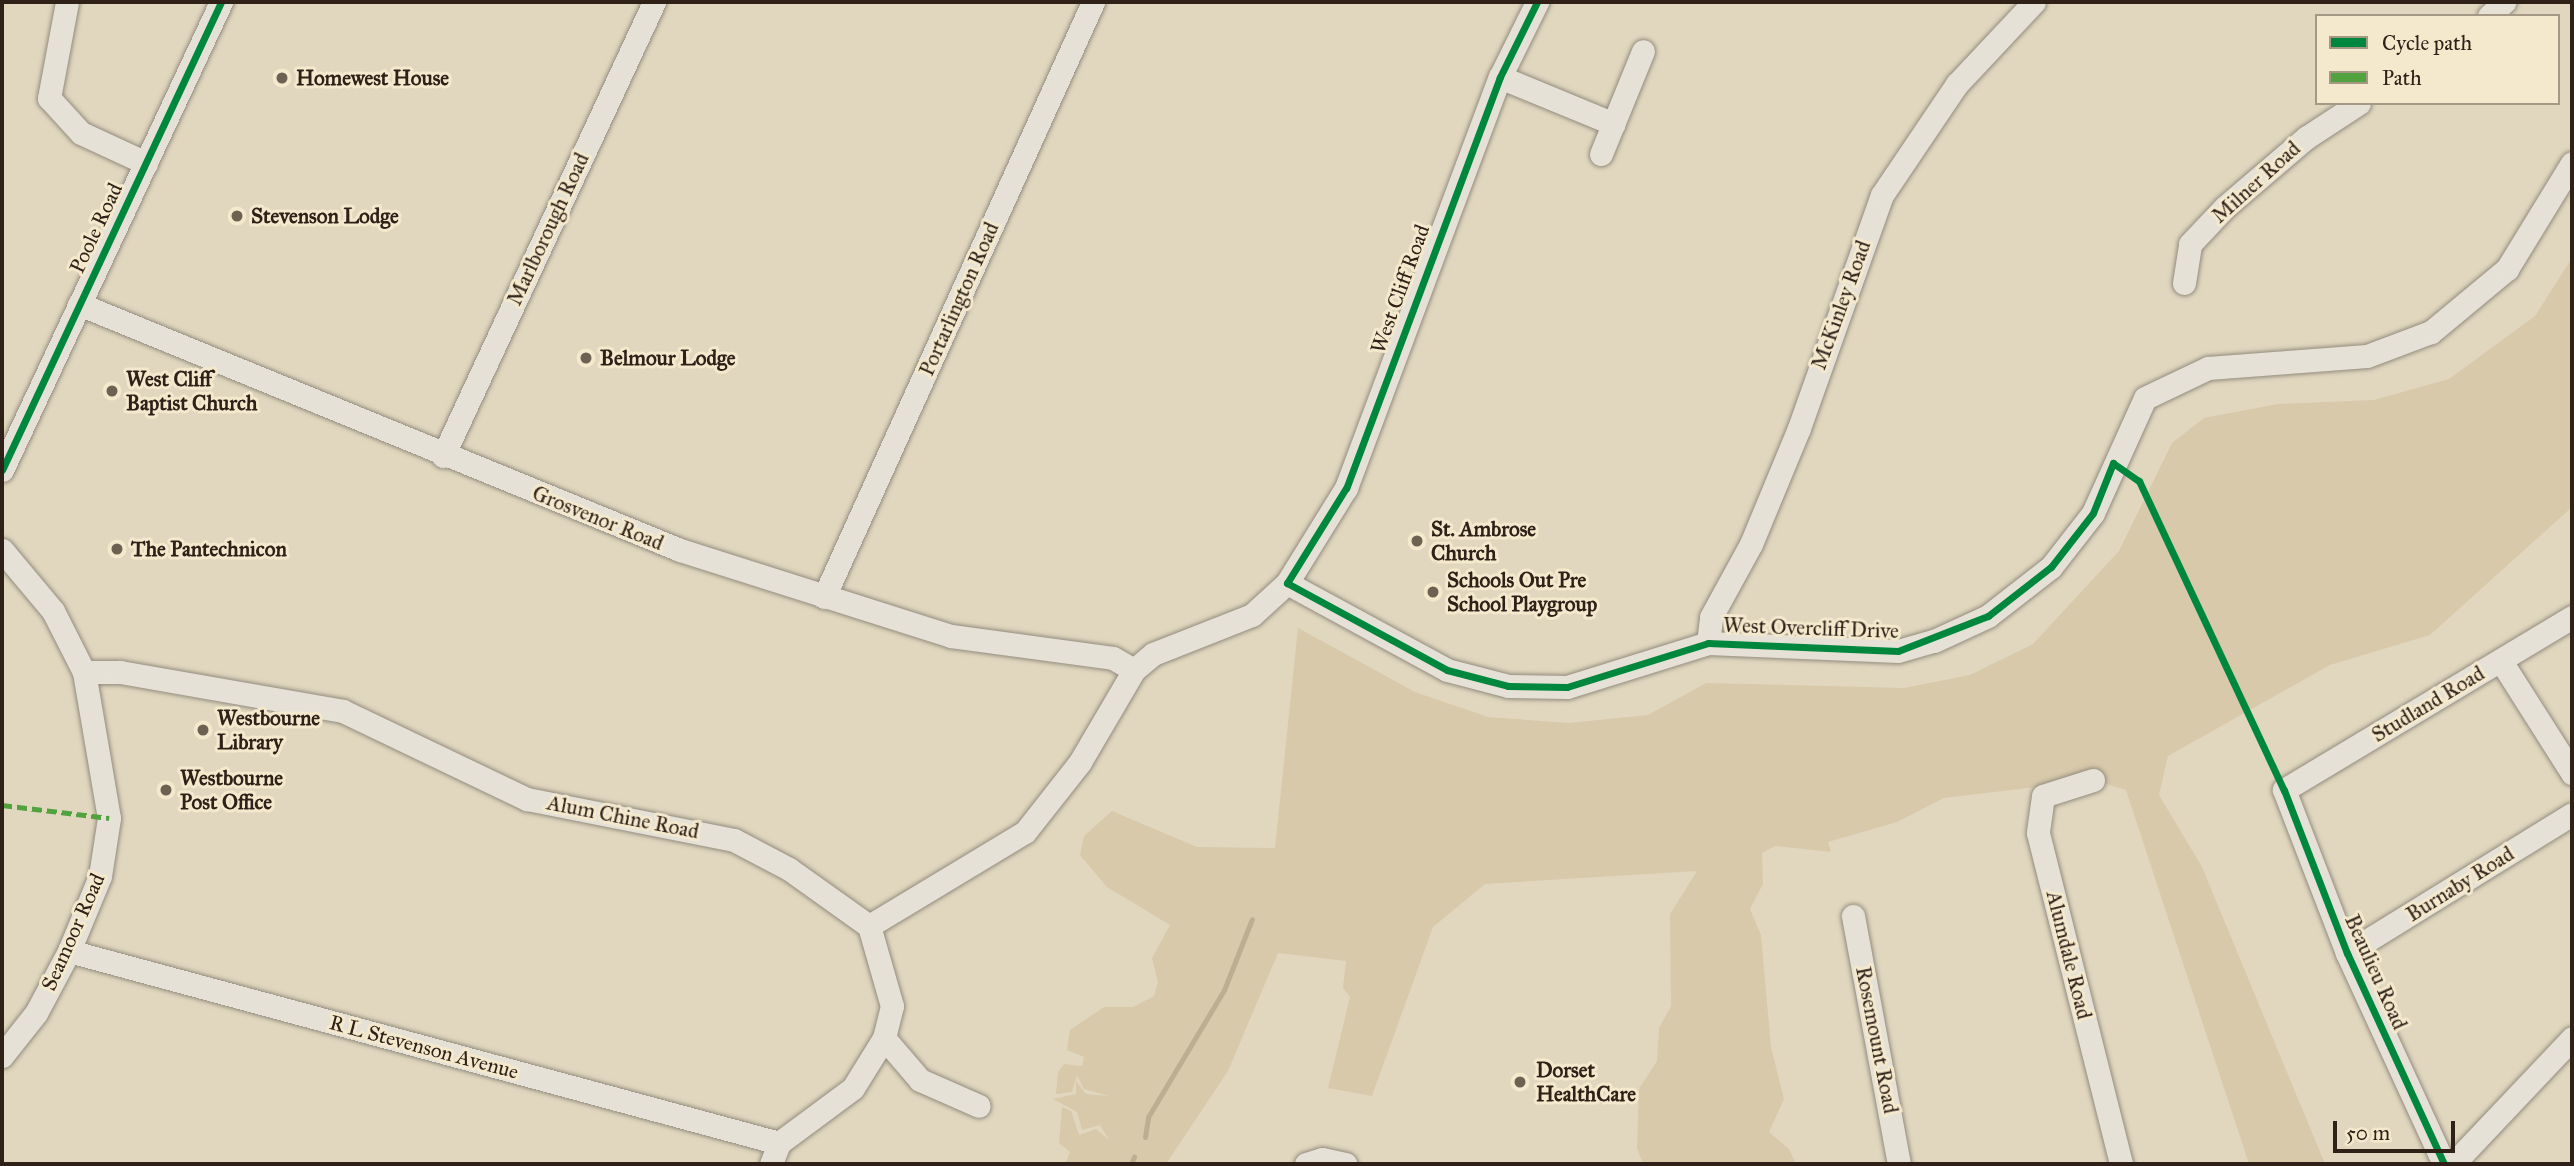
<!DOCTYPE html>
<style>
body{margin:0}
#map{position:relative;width:2574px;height:1166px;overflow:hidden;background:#e1d7bf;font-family:"IM FELL Great Primer",serif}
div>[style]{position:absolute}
.green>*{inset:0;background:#d7c9aa}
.stream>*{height:5px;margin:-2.5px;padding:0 2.5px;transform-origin:2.5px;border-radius:2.5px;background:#bdae92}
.roads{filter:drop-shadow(0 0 2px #938c7e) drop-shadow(0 0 2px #938c7e)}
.minor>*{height:23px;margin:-11.5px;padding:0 11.5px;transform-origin:11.5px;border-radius:11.5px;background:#e6e1d6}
.quiet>*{height:5px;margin-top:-2.5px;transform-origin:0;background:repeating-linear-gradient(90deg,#52a240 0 10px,transparent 0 15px)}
.cycleway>*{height:7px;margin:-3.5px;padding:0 3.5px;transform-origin:3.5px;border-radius:3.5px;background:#00873e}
.dots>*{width:19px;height:19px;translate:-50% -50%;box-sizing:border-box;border:4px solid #f4e9cd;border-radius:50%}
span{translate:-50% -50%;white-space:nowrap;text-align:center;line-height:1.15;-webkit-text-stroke:6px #f4e9cd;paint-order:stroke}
.poi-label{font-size:21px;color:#2f2118;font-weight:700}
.left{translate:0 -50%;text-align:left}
.street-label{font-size:21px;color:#2f2118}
.frame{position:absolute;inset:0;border:4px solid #2f2118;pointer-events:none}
.legend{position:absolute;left:2315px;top:14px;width:245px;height:91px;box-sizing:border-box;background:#f4e9cd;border:2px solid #a59985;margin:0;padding:9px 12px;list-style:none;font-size:21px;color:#2f2118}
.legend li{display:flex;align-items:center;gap:14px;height:35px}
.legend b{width:35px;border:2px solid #a59985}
.scale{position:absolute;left:2333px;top:1121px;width:122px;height:32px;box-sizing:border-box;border:4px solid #2f2118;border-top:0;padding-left:9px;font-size:21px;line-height:24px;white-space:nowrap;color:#2f2118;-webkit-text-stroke:5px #f4e9cd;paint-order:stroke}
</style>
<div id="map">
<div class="green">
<div style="clip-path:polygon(2572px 258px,2572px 507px,2430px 635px,2330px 665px,2168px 756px,2159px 795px,2202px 867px,2325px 1164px,2249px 1164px,2126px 790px,2093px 780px,1944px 798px,1897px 822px,1828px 842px,1831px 852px,1775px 846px,1762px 853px,1763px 884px,1750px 909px,1761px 935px,1771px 1047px,1784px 1099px,1769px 1132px,1789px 1149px,1796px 1164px,1643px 1164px,1637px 1148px,1639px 1089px,1657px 1061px,1659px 1028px,1671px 1006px,1670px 914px,1697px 871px,1485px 884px,1433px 927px,1372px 1096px,1328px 1088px,1350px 997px,1343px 988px,1346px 961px,1278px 953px,1228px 1071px,1166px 1164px,1057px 1164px,1066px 1162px,1070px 1152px,1059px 1143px,1062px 1107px,1071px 1111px,1079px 1135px,1096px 1129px,1109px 1140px,1100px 1125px,1082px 1130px,1077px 1112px,1053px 1099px,1076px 1094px,1076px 1081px,1086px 1094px,1109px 1096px,1084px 1089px,1077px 1076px,1072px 1092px,1056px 1094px,1058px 1072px,1064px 1064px,1082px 1066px,1084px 1057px,1067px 1050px,1070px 1030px,1104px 1007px,1133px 1007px,1154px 996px,1158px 982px,1152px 958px,1170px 925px,1107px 887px,1080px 855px,1084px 836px,1112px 811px,1197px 847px,1275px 848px,1298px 628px,1415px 692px,1488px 717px,1569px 723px,1648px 715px,1706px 683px,1904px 688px,1970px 675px,2033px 644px,2119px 551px,2172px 443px,2204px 418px,2278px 404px,2374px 400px,2449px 379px,2535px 316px)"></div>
</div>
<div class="stream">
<div style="left:1145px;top:1137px;width:20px;rotate:-81deg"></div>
<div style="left:1148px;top:1117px;width:148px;rotate:-59.1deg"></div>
<div style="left:1224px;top:990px;width:76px;rotate:-68.5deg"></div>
<div style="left:1131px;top:1164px;width:8px;rotate:-67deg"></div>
</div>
<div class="roads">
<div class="minor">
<div style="left:67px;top:2px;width:98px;rotate:100.6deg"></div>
<div style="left:49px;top:98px;width:47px;rotate:47.6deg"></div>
<div style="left:81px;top:133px;width:72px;rotate:24.8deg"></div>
<div style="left:2489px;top:16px;width:21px;rotate:-43deg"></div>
<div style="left:1500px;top:77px;width:123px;rotate:22.4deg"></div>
<div style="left:1601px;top:154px;width:111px;rotate:-67.8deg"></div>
<div style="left:2184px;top:283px;width:39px;rotate:-81deg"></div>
<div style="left:2190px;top:244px;width:51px;rotate:-46.6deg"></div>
<div style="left:2225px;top:207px;width:108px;rotate:-40.5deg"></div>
<div style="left:2307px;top:137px;width:62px;rotate:-33.2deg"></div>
<div style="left:79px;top:304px;width:649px;rotate:22.26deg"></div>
<div style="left:680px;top:550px;width:284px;rotate:17.6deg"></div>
<div style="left:951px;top:636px;width:163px;rotate:7.7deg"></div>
<div style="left:1113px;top:658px;width:24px;rotate:30deg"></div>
<div style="left:443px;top:456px;width:501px;rotate:-65.07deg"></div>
<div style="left:2px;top:470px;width:517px;rotate:-64.92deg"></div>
<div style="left:2px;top:550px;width:80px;rotate:50.1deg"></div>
<div style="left:53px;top:611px;width:68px;rotate:63.1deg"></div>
<div style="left:84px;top:672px;width:148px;rotate:80.3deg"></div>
<div style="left:109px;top:818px;width:59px;rotate:98.8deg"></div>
<div style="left:100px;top:876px;width:81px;rotate:112.5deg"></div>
<div style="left:69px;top:951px;width:70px;rotate:118deg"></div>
<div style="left:36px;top:1013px;width:55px;rotate:128.3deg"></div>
<div style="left:1287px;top:583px;width:182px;rotate:28.5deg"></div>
<div style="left:1447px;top:670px;width:63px;rotate:14.7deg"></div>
<div style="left:1508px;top:686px;width:59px;rotate:1deg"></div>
<div style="left:1567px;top:687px;width:148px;rotate:-17.3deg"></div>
<div style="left:1708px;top:643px;width:190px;rotate:2.4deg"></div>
<div style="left:1898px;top:651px;width:37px;rotate:-16deg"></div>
<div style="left:1934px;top:641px;width:60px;rotate:-24.8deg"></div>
<div style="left:1988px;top:616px;width:80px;rotate:-37.9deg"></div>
<div style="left:2051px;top:567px;width:68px;rotate:-52.1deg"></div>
<div style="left:2093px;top:513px;width:126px;rotate:-65.7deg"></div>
<div style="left:2145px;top:398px;width:70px;rotate:-25.5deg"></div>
<div style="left:2208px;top:368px;width:159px;rotate:-4.3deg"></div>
<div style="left:2367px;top:356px;width:68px;rotate:-20.6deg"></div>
<div style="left:2431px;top:332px;width:99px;rotate:-39.7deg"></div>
<div style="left:2507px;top:269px;width:124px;rotate:-58.5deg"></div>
<div style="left:824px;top:597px;width:653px;rotate:-65.67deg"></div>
<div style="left:1708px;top:643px;width:26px;rotate:-83deg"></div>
<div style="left:1711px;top:617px;width:83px;rotate:-61.3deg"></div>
<div style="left:1751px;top:544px;width:126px;rotate:-67.5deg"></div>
<div style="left:1799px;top:428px;width:247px;rotate:-70.4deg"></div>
<div style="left:1882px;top:195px;width:134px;rotate:-56deg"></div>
<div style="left:1957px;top:84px;width:112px;rotate:-46.8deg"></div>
<div style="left:2501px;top:661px;width:133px;rotate:57.6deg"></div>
<div style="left:84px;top:672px;width:36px"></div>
<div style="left:120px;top:672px;width:226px;rotate:9.9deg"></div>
<div style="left:343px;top:711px;width:204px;rotate:25.6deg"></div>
<div style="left:527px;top:799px;width:211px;rotate:11.2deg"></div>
<div style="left:734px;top:840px;width:62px;rotate:27.8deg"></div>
<div style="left:789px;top:869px;width:98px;rotate:35.5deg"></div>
<div style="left:2093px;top:780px;width:52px;rotate:162.3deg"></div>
<div style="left:2043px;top:796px;width:37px;rotate:98deg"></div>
<div style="left:2038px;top:833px;width:341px;rotate:75.9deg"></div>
<div style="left:1853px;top:916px;width:252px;rotate:79.5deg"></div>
<div style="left:869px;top:926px;width:182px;rotate:-31.1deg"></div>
<div style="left:1025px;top:832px;width:89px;rotate:-51.8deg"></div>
<div style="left:1080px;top:762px;width:107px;rotate:-59.6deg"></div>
<div style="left:1134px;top:670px;width:25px;rotate:-40deg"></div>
<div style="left:1153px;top:654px;width:106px;rotate:-21.5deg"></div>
<div style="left:1252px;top:615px;width:47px;rotate:-42.4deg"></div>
<div style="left:1287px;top:583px;width:112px;rotate:-58.2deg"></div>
<div style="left:1346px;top:488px;width:439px;rotate:-69.5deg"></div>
<div style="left:1500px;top:77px;width:84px;rotate:-63.7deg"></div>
<div style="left:69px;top:951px;width:736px;rotate:15.13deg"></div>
<div style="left:2347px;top:953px;width:264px;rotate:-31.7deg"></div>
<div style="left:884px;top:1038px;width:55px;rotate:49.4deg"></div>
<div style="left:920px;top:1080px;width:64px;rotate:23.8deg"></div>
<div style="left:771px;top:1164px;width:22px;rotate:-69deg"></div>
<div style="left:779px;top:1143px;width:92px;rotate:-36.6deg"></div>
<div style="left:853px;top:1088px;width:59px;rotate:-58.2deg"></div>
<div style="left:884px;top:1038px;width:33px;rotate:-76deg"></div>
<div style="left:892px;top:1006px;width:83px;rotate:-106deg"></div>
<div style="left:1306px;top:1164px;width:17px;rotate:-17deg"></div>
<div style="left:1322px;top:1159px;width:24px;rotate:12deg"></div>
<div style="left:2444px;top:1164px;width:232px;rotate:-114.7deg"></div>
<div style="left:2347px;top:953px;width:175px;rotate:-111.1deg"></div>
<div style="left:2284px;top:790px;width:336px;rotate:-31deg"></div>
<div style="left:2453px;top:1164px;width:173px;rotate:-46.6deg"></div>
</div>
</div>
<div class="quiet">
<div style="left:2px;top:805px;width:108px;rotate:6.9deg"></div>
</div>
<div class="cycleway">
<div style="left:1537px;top:2px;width:84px;rotate:116.3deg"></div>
<div style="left:1500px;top:77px;width:439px;rotate:110.5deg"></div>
<div style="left:1346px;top:488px;width:112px;rotate:121.8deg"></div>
<div style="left:1287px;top:583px;width:182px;rotate:28.5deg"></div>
<div style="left:1447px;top:670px;width:63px;rotate:14.7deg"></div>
<div style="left:1508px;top:686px;width:59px;rotate:1deg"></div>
<div style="left:1567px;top:687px;width:148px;rotate:-17.3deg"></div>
<div style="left:1708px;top:643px;width:190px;rotate:2.4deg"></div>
<div style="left:1898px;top:651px;width:97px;rotate:-21.3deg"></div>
<div style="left:1988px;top:616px;width:80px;rotate:-37.9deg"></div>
<div style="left:2051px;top:567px;width:68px;rotate:-52.1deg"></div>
<div style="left:2093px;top:513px;width:54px;rotate:-68.2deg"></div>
<div style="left:2113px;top:463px;width:32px;rotate:35deg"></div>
<div style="left:2139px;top:481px;width:341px;rotate:64.9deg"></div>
<div style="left:2284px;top:790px;width:175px;rotate:68.9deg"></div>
<div style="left:2347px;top:953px;width:232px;rotate:65.3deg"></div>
<div style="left:2px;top:470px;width:517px;rotate:-64.92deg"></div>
</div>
<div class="dots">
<div style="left:282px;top:78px;background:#6d6152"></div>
<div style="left:237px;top:216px;background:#6d6152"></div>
<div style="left:586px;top:358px;background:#6d6152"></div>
<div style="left:112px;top:391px;background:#6d6152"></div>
<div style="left:1417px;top:541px;background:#6d6152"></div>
<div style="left:117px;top:549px;background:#6d6152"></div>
<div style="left:1433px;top:592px;background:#6d6152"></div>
<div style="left:203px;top:730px;background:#6d6152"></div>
<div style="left:166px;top:790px;background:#6d6152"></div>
<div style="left:1520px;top:1082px;background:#6d6152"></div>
</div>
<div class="poi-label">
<span class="left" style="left:296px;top:78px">Homewest House</span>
<span class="left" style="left:251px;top:216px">Stevenson Lodge</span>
<span class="left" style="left:600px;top:358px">Belmour Lodge</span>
<span class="left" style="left:126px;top:391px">West Cliff<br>Baptist Church</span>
<span class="left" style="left:1431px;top:541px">St. Ambrose<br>Church</span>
<span class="left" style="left:131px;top:549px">The Pantechnicon</span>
<span class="left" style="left:1447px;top:592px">Schools Out Pre<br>School Playgroup</span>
<span class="left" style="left:217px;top:730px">Westbourne<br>Library</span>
<span class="left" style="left:180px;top:790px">Westbourne<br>Post Office</span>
<span class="left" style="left:1536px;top:1082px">Dorset<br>HealthCare</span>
</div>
<div class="street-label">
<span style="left:2256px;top:182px;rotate:-42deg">Milner Road</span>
<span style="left:96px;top:228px;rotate:-65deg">Poole Road</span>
<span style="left:548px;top:229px;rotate:-65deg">Marlborough Road</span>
<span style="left:1400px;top:289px;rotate:-70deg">West Cliff Road</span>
<span style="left:959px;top:299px;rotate:-66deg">Portarlington Road</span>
<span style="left:1841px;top:305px;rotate:-70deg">McKinley Road</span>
<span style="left:598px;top:518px;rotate:22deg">Grosvenor Road</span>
<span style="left:1811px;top:628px;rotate:2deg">West Overcliff Drive</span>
<span style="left:2428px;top:704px;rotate:-31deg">Studland Road</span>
<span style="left:623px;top:817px;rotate:11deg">Alum Chine Road</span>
<span style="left:2460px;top:884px;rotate:-32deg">Burnaby Road</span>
<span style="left:73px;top:932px;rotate:-66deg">Seamoor Road</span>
<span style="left:2069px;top:955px;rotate:76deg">Alumdale Road</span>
<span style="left:2376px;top:972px;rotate:66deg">Beaulieu Road</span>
<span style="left:1877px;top:1040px;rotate:79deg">Rosemount Road</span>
<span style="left:424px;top:1047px;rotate:15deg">R L Stevenson Avenue</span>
</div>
<div class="frame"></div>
<ul class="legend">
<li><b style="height:9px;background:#00873e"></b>Cycle path</li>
<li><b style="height:9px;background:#52a240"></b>Path</li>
</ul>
<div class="scale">50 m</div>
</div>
